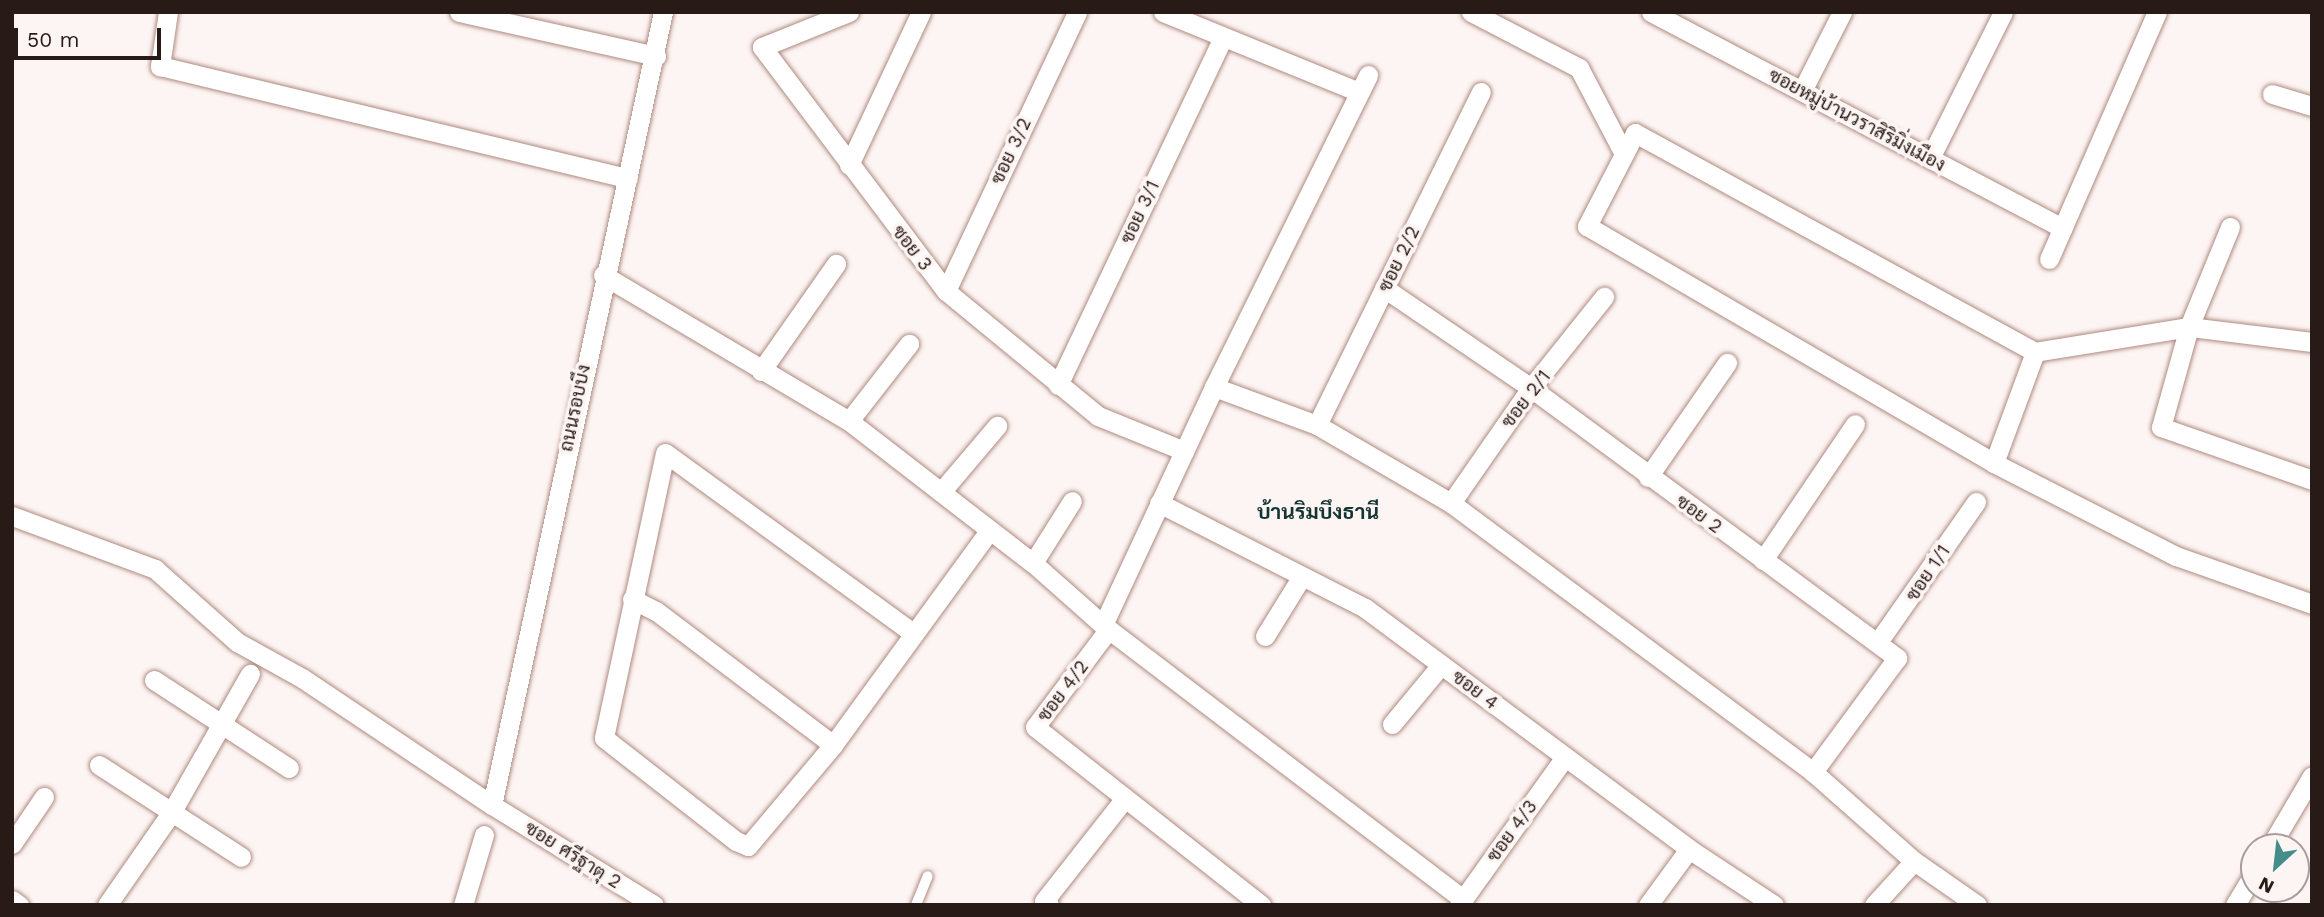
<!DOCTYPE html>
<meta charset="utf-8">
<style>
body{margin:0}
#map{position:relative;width:2324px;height:917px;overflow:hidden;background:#fdf5f3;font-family:"Work Sans",Sarabun,sans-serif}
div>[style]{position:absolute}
.roads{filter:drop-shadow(0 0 2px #ae8a80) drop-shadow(0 0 2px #ae8a80)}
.lane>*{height:10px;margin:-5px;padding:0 5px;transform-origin:5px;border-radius:5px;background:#fff}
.street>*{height:19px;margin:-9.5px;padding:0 9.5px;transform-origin:9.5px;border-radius:9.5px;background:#fff}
span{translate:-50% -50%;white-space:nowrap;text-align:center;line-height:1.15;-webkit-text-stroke:7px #fdf5f3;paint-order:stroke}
.street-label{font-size:19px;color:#281a16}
.neighbourhood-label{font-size:21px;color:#133634;font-weight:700}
.frame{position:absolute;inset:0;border:14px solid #281a16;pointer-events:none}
.north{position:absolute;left:2240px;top:833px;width:70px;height:70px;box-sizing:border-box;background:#fdf5f3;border:2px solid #a89d9b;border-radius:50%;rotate:207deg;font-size:19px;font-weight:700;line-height:28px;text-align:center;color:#281a16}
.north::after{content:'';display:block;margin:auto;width:24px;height:32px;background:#458d8a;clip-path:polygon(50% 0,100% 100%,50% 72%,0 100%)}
.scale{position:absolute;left:14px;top:28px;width:147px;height:32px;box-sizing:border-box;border:4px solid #281a16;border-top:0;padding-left:9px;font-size:21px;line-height:24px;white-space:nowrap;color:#281a16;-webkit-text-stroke:5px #fdf5f3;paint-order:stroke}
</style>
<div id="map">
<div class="roads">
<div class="lane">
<div style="left:916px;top:905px;width:31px;rotate:-68deg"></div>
</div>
<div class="street">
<div style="left:168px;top:12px;width:55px;rotate:98.4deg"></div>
<div style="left:160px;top:66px;width:481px;rotate:13.5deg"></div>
<div style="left:459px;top:12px;width:202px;rotate:12.6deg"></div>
<div style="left:849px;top:12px;width:94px;rotate:158.1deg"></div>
<div style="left:762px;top:47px;width:306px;rotate:53deg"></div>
<div style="left:946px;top:291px;width:197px;rotate:39.4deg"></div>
<div style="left:1098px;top:416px;width:93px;rotate:22.1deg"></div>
<div style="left:1163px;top:12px;width:209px;rotate:22.2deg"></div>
<div style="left:1471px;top:12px;width:122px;rotate:27.4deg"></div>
<div style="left:1579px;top:68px;width:97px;rotate:62.4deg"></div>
<div style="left:1651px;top:12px;width:465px;rotate:27.7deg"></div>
<div style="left:1802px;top:91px;width:89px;rotate:-63.1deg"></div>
<div style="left:2272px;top:94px;width:42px;rotate:16.7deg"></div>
<div style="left:1930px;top:158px;width:163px;rotate:-63.4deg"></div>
<div style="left:849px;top:165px;width:169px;rotate:-64.8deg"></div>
<div style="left:2230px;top:227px;width:108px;rotate:112.3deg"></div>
<div style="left:2189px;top:327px;width:104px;rotate:105.6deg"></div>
<div style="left:2161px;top:427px;width:160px;rotate:19.3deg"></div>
<div style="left:2049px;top:259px;width:270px;rotate:-66.4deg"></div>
<div style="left:603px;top:275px;width:286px;rotate:30.7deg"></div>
<div style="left:849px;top:421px;width:232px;rotate:37.7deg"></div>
<div style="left:1033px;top:563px;width:94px;rotate:41.5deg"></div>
<div style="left:1103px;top:625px;width:452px;rotate:37.3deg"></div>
<div style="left:1384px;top:288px;width:178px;rotate:34.2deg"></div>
<div style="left:1531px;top:388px;width:455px;rotate:36.4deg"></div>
<div style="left:1897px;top:658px;width:142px;rotate:126.4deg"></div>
<div style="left:946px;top:291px;width:308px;rotate:-64.8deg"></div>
<div style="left:2312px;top:342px;width:124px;rotate:-173deg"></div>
<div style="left:2189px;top:327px;width:156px;rotate:170.8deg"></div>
<div style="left:2035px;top:352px;width:456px;rotate:-151.3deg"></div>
<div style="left:1635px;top:133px;width:105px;rotate:117.3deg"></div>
<div style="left:1587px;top:226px;width:471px;rotate:30.2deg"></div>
<div style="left:1994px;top:463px;width:204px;rotate:27.1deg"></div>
<div style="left:2176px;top:556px;width:144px;rotate:19.4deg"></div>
<div style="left:761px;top:371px;width:131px;rotate:-55deg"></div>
<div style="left:1058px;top:385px;width:383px;rotate:-64.6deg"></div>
<div style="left:1214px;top:387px;width:110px;rotate:20.3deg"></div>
<div style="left:1317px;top:425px;width:155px;rotate:30.2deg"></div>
<div style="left:1451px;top:503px;width:451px;rotate:36.6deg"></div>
<div style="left:1813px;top:772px;width:135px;rotate:41.4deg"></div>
<div style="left:1914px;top:861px;width:77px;rotate:34.9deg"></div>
<div style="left:849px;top:421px;width:98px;rotate:-52.1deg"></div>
<div style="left:1317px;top:425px;width:371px;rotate:-63.8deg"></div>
<div style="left:1994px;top:463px;width:118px;rotate:-69.7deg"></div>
<div style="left:1648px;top:477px;width:139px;rotate:-55.3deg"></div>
<div style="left:941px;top:492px;width:87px;rotate:-49.7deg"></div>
<div style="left:1159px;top:503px;width:231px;rotate:27deg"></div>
<div style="left:1365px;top:608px;width:404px;rotate:36.6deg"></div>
<div style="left:1689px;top:849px;width:102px;rotate:33.4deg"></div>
<div style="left:1451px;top:503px;width:140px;rotate:-55.2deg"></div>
<div style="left:1531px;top:388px;width:117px;rotate:-51.3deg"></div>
<div style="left:12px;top:516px;width:153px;rotate:20.3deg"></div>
<div style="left:155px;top:569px;width:110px;rotate:41.7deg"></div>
<div style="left:237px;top:642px;width:74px;rotate:29deg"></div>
<div style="left:302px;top:678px;width:229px;rotate:33.8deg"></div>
<div style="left:492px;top:805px;width:190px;rotate:31.7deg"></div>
<div style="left:1763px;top:560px;width:164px;rotate:-55.9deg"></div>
<div style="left:1033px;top:563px;width:73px;rotate:-57.8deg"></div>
<div style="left:632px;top:599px;width:27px;rotate:27deg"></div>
<div style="left:656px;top:611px;width:222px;rotate:37.1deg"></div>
<div style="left:1103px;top:625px;width:263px;rotate:-65deg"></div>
<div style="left:1214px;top:387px;width:348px;rotate:-63.7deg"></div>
<div style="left:1108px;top:630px;width:121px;rotate:127deg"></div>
<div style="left:1035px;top:727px;width:288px;rotate:38.2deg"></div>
<div style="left:913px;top:633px;width:306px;rotate:-144deg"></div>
<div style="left:665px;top:453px;width:291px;rotate:102.1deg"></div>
<div style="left:604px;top:738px;width:167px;rotate:38deg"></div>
<div style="left:736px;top:841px;width:13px;rotate:23deg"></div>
<div style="left:748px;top:846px;width:132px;rotate:-49.9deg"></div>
<div style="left:833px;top:745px;width:266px;rotate:-53.9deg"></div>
<div style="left:1265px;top:636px;width:70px;rotate:-58.3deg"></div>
<div style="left:1878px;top:642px;width:171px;rotate:-55deg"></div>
<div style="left:154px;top:680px;width:161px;rotate:33.1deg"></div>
<div style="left:1392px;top:724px;width:77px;rotate:-50.3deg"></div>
<div style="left:99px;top:765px;width:169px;rotate:32.9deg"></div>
<div style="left:492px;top:805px;width:811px;rotate:-77.83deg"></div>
<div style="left:12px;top:844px;width:57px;rotate:-55.8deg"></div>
<div style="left:2270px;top:847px;width:82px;rotate:-59.4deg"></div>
<div style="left:12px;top:900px;width:9px;rotate:36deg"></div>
<div style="left:107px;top:905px;width:112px;rotate:-55.2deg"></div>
<div style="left:171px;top:813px;width:160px;rotate:-60.4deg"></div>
<div style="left:463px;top:905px;width:73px;rotate:-73.3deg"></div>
<div style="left:1049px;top:905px;width:6px;rotate:-141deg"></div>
<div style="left:1044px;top:901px;width:131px;rotate:-51.8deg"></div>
<div style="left:1459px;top:905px;width:182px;rotate:-54.4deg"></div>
<div style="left:1648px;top:905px;width:69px;rotate:-53.8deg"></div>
<div style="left:1874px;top:905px;width:59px;rotate:-47.7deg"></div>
<div style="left:2235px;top:905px;width:37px;rotate:-59deg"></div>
</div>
</div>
<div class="street-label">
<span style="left:1857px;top:120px;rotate:28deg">ซอยหมู่บ้านวราสิริมิ่งเมือง</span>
<span style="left:1011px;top:151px;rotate:-65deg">ซอย 3/2</span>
<span style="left:1140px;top:212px;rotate:-65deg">ซอย 3/1</span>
<span style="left:912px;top:248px;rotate:52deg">ซอย 3</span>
<span style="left:1399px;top:259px;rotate:-64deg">ซอย 2/2</span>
<span style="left:1526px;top:399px;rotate:-52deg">ซอย 2/1</span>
<span style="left:575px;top:408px;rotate:-78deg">ถนนรอบบึง</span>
<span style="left:1699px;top:514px;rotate:36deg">ซอย 2</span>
<span style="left:1928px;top:573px;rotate:-56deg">ซอย 1/1</span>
<span style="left:1475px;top:690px;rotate:37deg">ซอย 4</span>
<span style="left:1063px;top:691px;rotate:-53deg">ซอย 4/2</span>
<span style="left:1512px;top:831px;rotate:-54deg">ซอย 4/3</span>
<span style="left:573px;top:855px;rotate:32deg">ซอย ศรีฐาตุ 2</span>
</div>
<div class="neighbourhood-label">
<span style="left:1318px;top:512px">บ้านริมบึงธานี</span>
</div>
<div class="frame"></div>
<div class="north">N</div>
<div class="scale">50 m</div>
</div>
